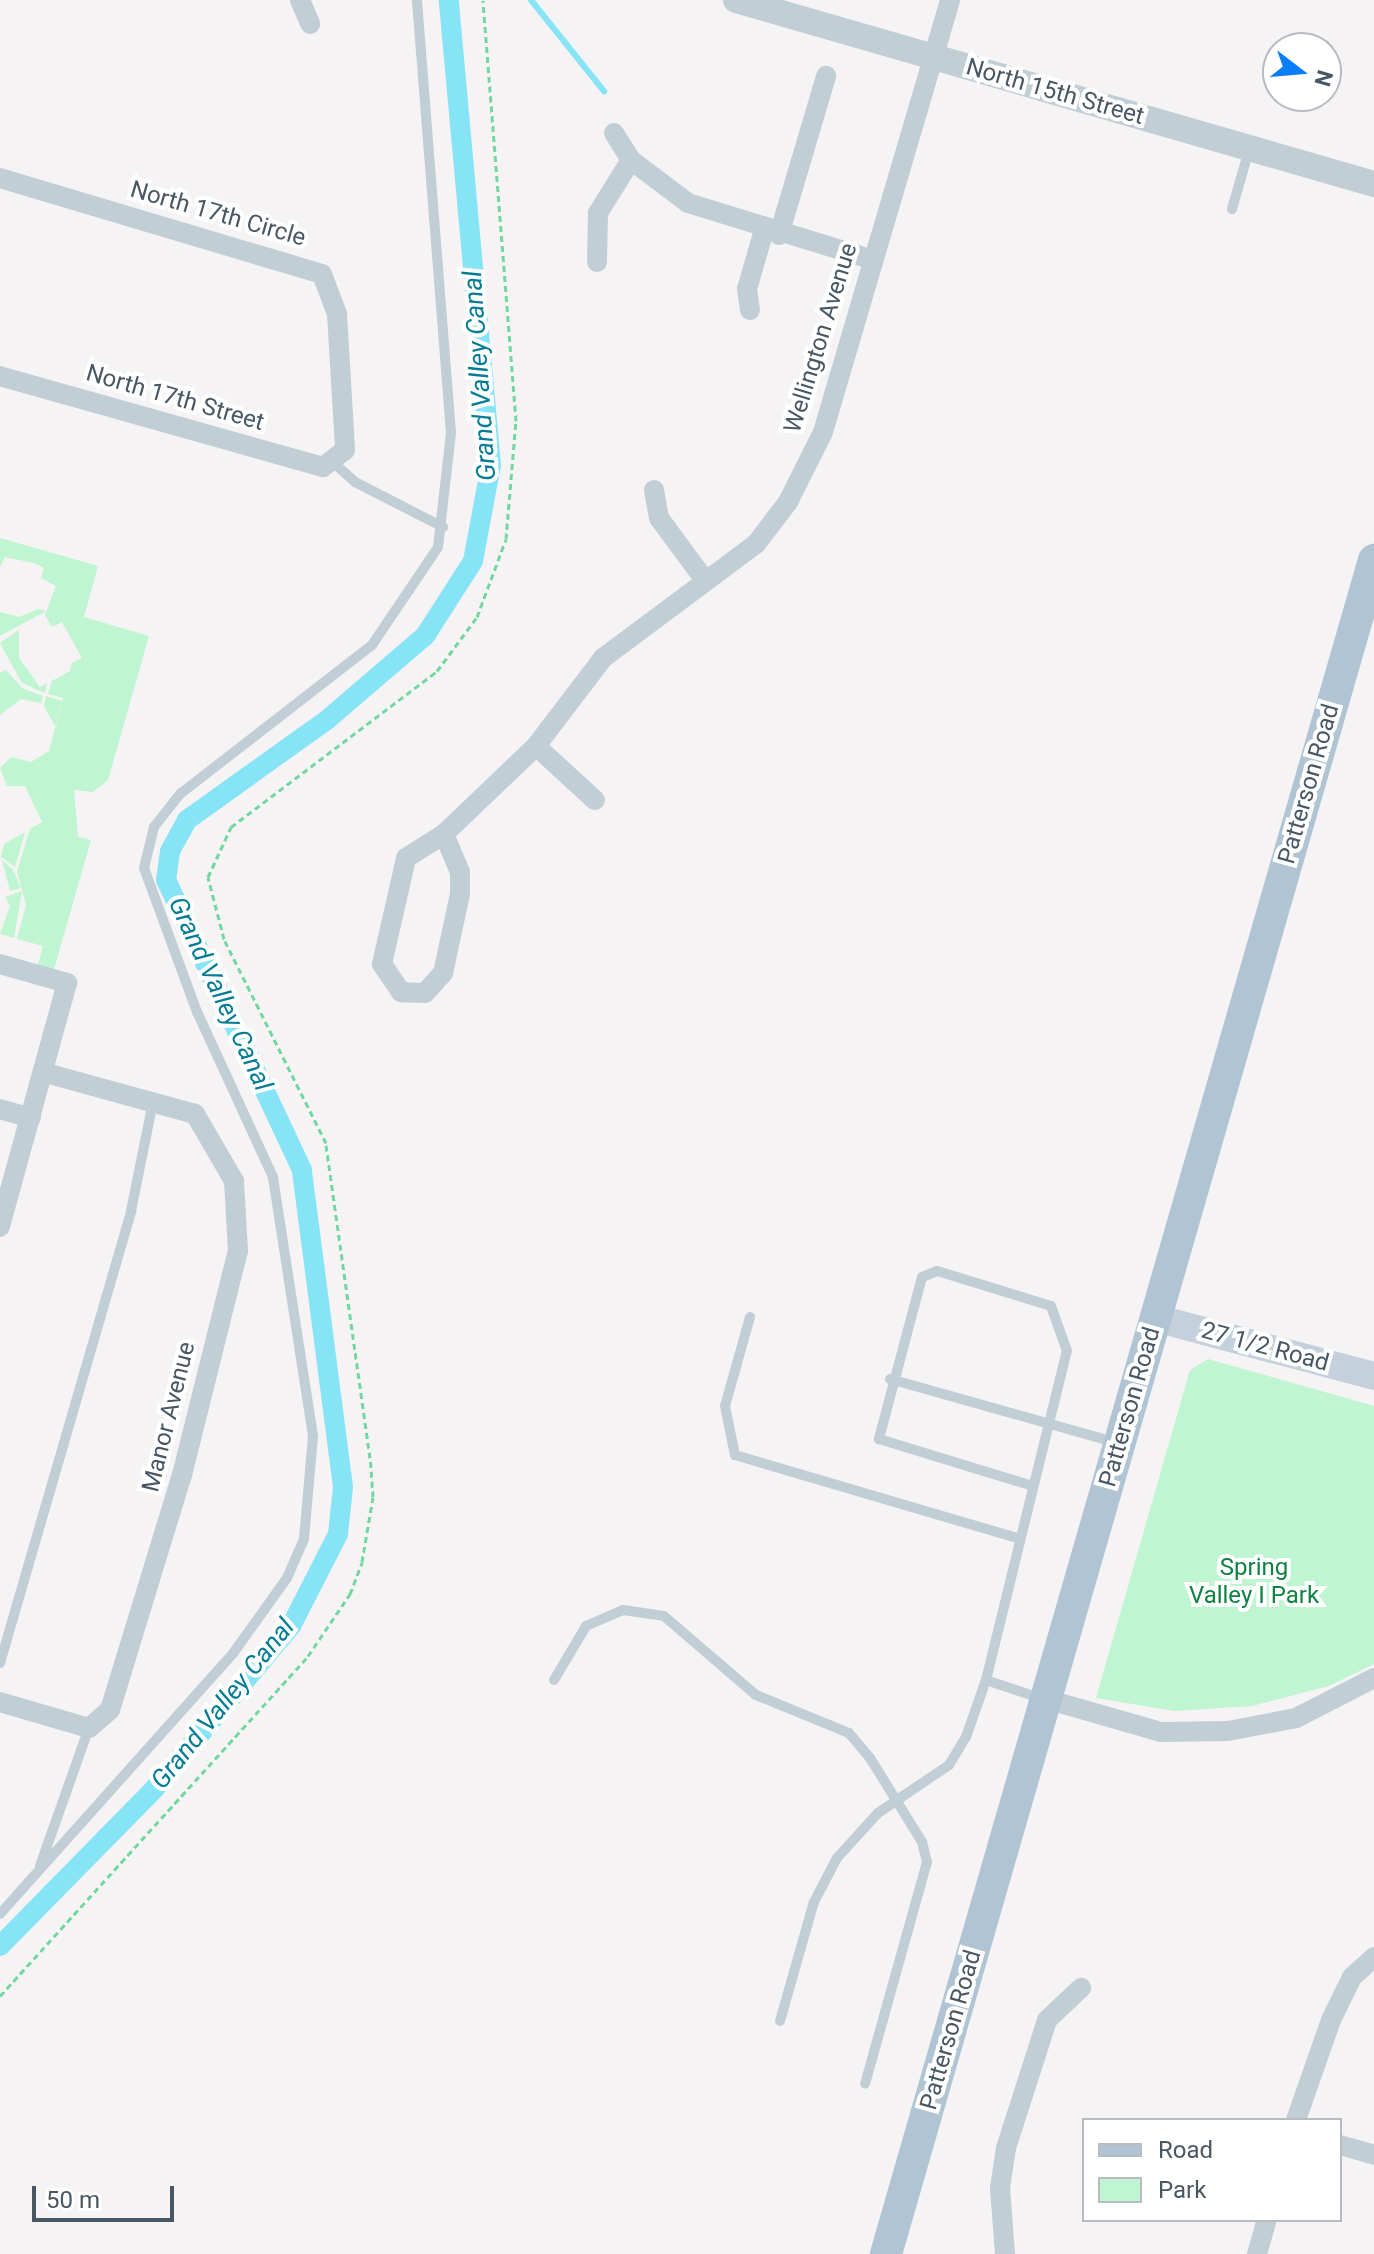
<!DOCTYPE html>
<style>
body{margin:0}
#map{position:relative;width:1374px;height:2254px;overflow:hidden;background:#f5f3f3;font-family:Roboto,sans-serif}
div>[style]{position:absolute}
.green>*{inset:0;background:#bff5d1}
.stream>*{height:6px;margin:-3px;padding:0 3px;transform-origin:3px;border-radius:3px;background:#87e4f6}
.canal>*{height:20px;margin:-10px;padding:0 10px;transform-origin:10px;border-radius:10px;background:#87e4f6}
.path>*{height:3px;margin-top:-1.5px;transform-origin:0;background:repeating-linear-gradient(90deg,#72d7a1 0 6px,transparent 0 10px)}
.service>*{height:10px;margin:-5px;padding:0 5px;transform-origin:5px;border-radius:5px;background:#c2ced5}
.minor>*{height:20px;margin:-10px;padding:0 10px;transform-origin:10px;border-radius:10px;background:#c2ced5}
.tertiary>*{height:26px;margin:-13px;padding:0 13px;transform-origin:13px;border-radius:13px;background:#c2ced5}
.secondary>*{height:28px;margin:-14px;padding:0 14px;transform-origin:14px;border-radius:14px;background:#c4d1dd}
.primary>*{height:32px;margin:-16px;padding:0 16px;transform-origin:16px;border-radius:16px;background:#b0c4d3}
span{translate:-50% -50%;white-space:nowrap;text-align:center;line-height:1.15;-webkit-text-stroke:8px #fff;paint-order:stroke}
.street-label{font-size:24px;color:#485763}
.park-label{font-size:24px;color:#0d8242}
.water-label{font-size:26px;color:#047c93;font-style:italic}
.legend{position:absolute;left:1082px;top:2118px;width:260px;height:104px;box-sizing:border-box;background:#fff;border:2px solid #b6bcc1;margin:0;padding:10px 14px;list-style:none;font-size:24px;color:#485763}
.legend li{display:flex;align-items:center;gap:16px;height:40px}
.legend b{width:40px;border:2px solid #b6bcc1}
.north{position:absolute;left:1262px;top:32px;width:80px;height:80px;box-sizing:border-box;background:#fff;border:2px solid #b6bcc1;border-radius:50%;rotate:106deg;font-size:22px;font-weight:700;line-height:32px;text-align:center;color:#485763}
.north::after{content:'';display:block;margin:auto;width:28px;height:36px;background:#087dfa;clip-path:polygon(50% 0,100% 100%,50% 72%,0 100%)}
.scale{position:absolute;left:32px;top:2186px;width:142px;height:36px;box-sizing:border-box;border:4px solid #485763;border-top:0;padding-left:10px;font-size:24px;line-height:28px;white-space:nowrap;color:#485763;-webkit-text-stroke:6px #fff;paint-order:stroke}
</style>
<div id="map">
<div class="green">
<div style="clip-path:polygon(0 538px,98px 566px,84px 617px,149px 636px,108px 780px,93px 792px,74px 790px,78px 837px,91px 840px,53px 973px,37px 968px,43px 946px,17px 939px,26px 905px,17px 871px,30px 829px,42px 822px,25px 786px,7px 786px,0 768px,11px 757px,31px 762px,49px 751px,72px 663px,82px 658px,62px 622px,52px 627px,45px 615px,56px 586px,41px 578px,44px 568px,34px 563px,5px 557px,0 567px)"></div>
<div style="clip-path:polygon(38px 609px,46px 611px,0 636px,0 612px,19px 617px)"></div>
<div style="clip-path:polygon(19px 630px,19px 658px,40px 687px,47px 683px,45px 693px,22px 683px,0 643px)"></div>
<div style="clip-path:polygon(6px 670px,22px 688px,43px 696px,41px 703px,21px 699px,0 715px,0 673px)"></div>
<div style="clip-path:polygon(72px 670px,63px 698px,48px 694px,52px 681px)"></div>
<div style="clip-path:polygon(46px 696px,62px 701px,55px 726px,44px 706px)"></div>
<div style="clip-path:polygon(25px 832px,15px 867px,1px 857px,4px 844px)"></div>
<div style="clip-path:polygon(2px 860px,13px 870px,21px 888px,10px 891px)"></div>
<div style="clip-path:polygon(22px 891px,14px 938px,0 934px,10px 906px,5px 897px)"></div>
<div style="clip-path:polygon(1208px 1359px,1374px 1406px,1374px 1664px,1329px 1686px,1252px 1706px,1175px 1711px,1096px 1698px,1190px 1370px)"></div>
</div>
<div class="stream">
<div style="left:531px;top:0;width:117px;rotate:51.3deg"></div>
</div>
<div class="canal">
<div style="left:0;top:1946px;width:221px;rotate:-45.5deg"></div>
<div style="left:155px;top:1788px;width:212px;rotate:-50deg"></div>
<div style="left:291px;top:1626px;width:103px;rotate:-62.9deg"></div>
<div style="left:338px;top:1534px;width:47px;rotate:-83.9deg"></div>
<div style="left:343px;top:1487px;width:320px;rotate:-97.4deg"></div>
<div style="left:302px;top:1170px;width:320px;rotate:-115.1deg"></div>
<div style="left:166px;top:880px;width:29px;rotate:-82deg"></div>
<div style="left:170px;top:851px;width:35px;rotate:-61deg"></div>
<div style="left:187px;top:820px;width:173px;rotate:-35.6deg"></div>
<div style="left:328px;top:719px;width:128px;rotate:-40.6deg"></div>
<div style="left:425px;top:636px;width:89px;rotate:-57.4deg"></div>
<div style="left:473px;top:561px;width:98px;rotate:-79.4deg"></div>
<div style="left:491px;top:465px;width:467px;rotate:-95.2deg"></div>
</div>
<div class="path">
<div style="left:0;top:1996px;width:459px;rotate:-47.8deg"></div>
<div style="left:308px;top:1656px;width:75px;rotate:-55.9deg"></div>
<div style="left:350px;top:1594px;width:34px;rotate:-69deg"></div>
<div style="left:362px;top:1562px;width:66px;rotate:-80.4deg"></div>
<div style="left:373px;top:1497px;width:39px;rotate:-94deg"></div>
<div style="left:370px;top:1458px;width:318px;rotate:-98deg"></div>
<div style="left:326px;top:1143px;width:228px;rotate:-116.6deg"></div>
<div style="left:224px;top:939px;width:64px;rotate:-104.5deg"></div>
<div style="left:208px;top:877px;width:55px;rotate:-65.3deg"></div>
<div style="left:231px;top:827px;width:258px;rotate:-37.1deg"></div>
<div style="left:437px;top:671px;width:67px;rotate:-53.5deg"></div>
<div style="left:477px;top:617px;width:83px;rotate:-69.6deg"></div>
<div style="left:506px;top:539px;width:118px;rotate:-85.2deg"></div>
<div style="left:516px;top:421px;width:422px;rotate:-94.5deg"></div>
</div>
<div class="service">
<div style="left:1232px;top:209px;width:61px;rotate:-73.9deg"></div>
<div style="left:335px;top:464px;width:27px;rotate:42deg"></div>
<div style="left:355px;top:482px;width:99px;rotate:27.1deg"></div>
<div style="left:750px;top:1317px;width:92px;rotate:105.7deg"></div>
<div style="left:725px;top:1406px;width:50px;rotate:78.5deg"></div>
<div style="left:735px;top:1455px;width:294px;rotate:16.4deg"></div>
<div style="left:890px;top:1379px;width:236px;rotate:15.7deg"></div>
<div style="left:0;top:1663px;width:471px;rotate:-73.8deg"></div>
<div style="left:131px;top:1211px;width:111px;rotate:-78.6deg"></div>
<div style="left:554px;top:1680px;width:63px;rotate:-59.3deg"></div>
<div style="left:586px;top:1626px;width:40px;rotate:-23.4deg"></div>
<div style="left:623px;top:1610px;width:41px;rotate:8.3deg"></div>
<div style="left:664px;top:1616px;width:121px;rotate:40.7deg"></div>
<div style="left:756px;top:1695px;width:100px;rotate:22.2deg"></div>
<div style="left:849px;top:1733px;width:33px;rotate:50deg"></div>
<div style="left:870px;top:1758px;width:99px;rotate:58.2deg"></div>
<div style="left:922px;top:1842px;width:21px;rotate:76deg"></div>
<div style="left:927px;top:1862px;width:230px;rotate:105.6deg"></div>
<div style="left:986px;top:1680px;width:57px;rotate:18.4deg"></div>
<div style="left:40px;top:1866px;width:146px;rotate:-70.5deg"></div>
<div style="left:0;top:1914px;width:351px;rotate:-48.2deg"></div>
<div style="left:234px;top:1652px;width:91px;rotate:-54.4deg"></div>
<div style="left:287px;top:1578px;width:43px;rotate:-66.4deg"></div>
<div style="left:304px;top:1539px;width:103px;rotate:-85deg"></div>
<div style="left:313px;top:1436px;width:262px;rotate:-98.8deg"></div>
<div style="left:273px;top:1177px;width:182px;rotate:-114.7deg"></div>
<div style="left:197px;top:1012px;width:153px;rotate:-110.2deg"></div>
<div style="left:144px;top:868px;width:42px;rotate:-76.3deg"></div>
<div style="left:154px;top:827px;width:42px;rotate:-51.8deg"></div>
<div style="left:180px;top:794px;width:243px;rotate:-37.8deg"></div>
<div style="left:372px;top:645px;width:118px;rotate:-56deg"></div>
<div style="left:438px;top:547px;width:115px;rotate:-83.5deg"></div>
<div style="left:451px;top:433px;width:434px;rotate:-94.5deg"></div>
<div style="left:780px;top:2021px;width:124px;rotate:-74.1deg"></div>
<div style="left:814px;top:1902px;width:50px;rotate:-62.4deg"></div>
<div style="left:837px;top:1858px;width:61px;rotate:-47.7deg"></div>
<div style="left:878px;top:1813px;width:86px;rotate:-34.1deg"></div>
<div style="left:949px;top:1765px;width:33px;rotate:-59deg"></div>
<div style="left:966px;top:1737px;width:60px;rotate:-70.7deg"></div>
<div style="left:986px;top:1680px;width:339px;rotate:-76.2deg"></div>
<div style="left:1067px;top:1351px;width:48px;rotate:-109.6deg"></div>
<div style="left:1051px;top:1306px;width:119px;rotate:-162.9deg"></div>
<div style="left:937px;top:1271px;width:16px;rotate:158deg"></div>
<div style="left:922px;top:1277px;width:168px;rotate:104.9deg"></div>
<div style="left:879px;top:1439px;width:161px;rotate:17deg"></div>
</div>
<div class="minor">
<div style="left:300px;top:0;width:26px;rotate:67deg"></div>
<div style="left:614px;top:133px;width:32px;rotate:58deg"></div>
<div style="left:631px;top:160px;width:71px;rotate:37deg"></div>
<div style="left:688px;top:203px;width:194px;rotate:17.1deg"></div>
<div style="left:0;top:178px;width:336px;rotate:16.6deg"></div>
<div style="left:322px;top:274px;width:43px;rotate:69.4deg"></div>
<div style="left:337px;top:314px;width:136px;rotate:86.6deg"></div>
<div style="left:345px;top:450px;width:28px;rotate:142deg"></div>
<div style="left:323px;top:467px;width:336px;rotate:-164.3deg"></div>
<div style="left:779px;top:235px;width:166px;rotate:-73.5deg"></div>
<div style="left:597px;top:262px;width:49px;rotate:-88.8deg"></div>
<div style="left:598px;top:213px;width:62px;rotate:-58.1deg"></div>
<div style="left:750px;top:310px;width:21px;rotate:-98deg"></div>
<div style="left:747px;top:289px;width:61px;rotate:-73.9deg"></div>
<div style="left:654px;top:490px;width:28px;rotate:80deg"></div>
<div style="left:659px;top:518px;width:76px;rotate:53.6deg"></div>
<div style="left:536px;top:746px;width:80px;rotate:42.5deg"></div>
<div style="left:444px;top:834px;width:41px;rotate:67.2deg"></div>
<div style="left:460px;top:872px;width:22px;rotate:90deg"></div>
<div style="left:460px;top:894px;width:81px;rotate:102.1deg"></div>
<div style="left:443px;top:973px;width:27px;rotate:132deg"></div>
<div style="left:425px;top:993px;width:24px;rotate:-178deg"></div>
<div style="left:401px;top:992px;width:34px;rotate:-124deg"></div>
<div style="left:382px;top:964px;width:109px;rotate:-77.2deg"></div>
<div style="left:406px;top:858px;width:45px;rotate:-32.3deg"></div>
<div style="left:444px;top:834px;width:127px;rotate:-43.7deg"></div>
<div style="left:536px;top:746px;width:111px;rotate:-52.7deg"></div>
<div style="left:603px;top:658px;width:191px;rotate:-36.7deg"></div>
<div style="left:756px;top:544px;width:53px;rotate:-52.7deg"></div>
<div style="left:788px;top:502px;width:78px;rotate:-63.4deg"></div>
<div style="left:823px;top:432px;width:450px;rotate:-73.6deg"></div>
<div style="left:0;top:964px;width:70px;rotate:15.8deg"></div>
<div style="left:67px;top:983px;width:253px;rotate:105.4deg"></div>
<div style="left:0;top:1109px;width:32px;rotate:16deg"></div>
<div style="left:1046px;top:1699px;width:120px;rotate:16deg"></div>
<div style="left:1161px;top:1732px;width:67px;rotate:-0.9deg"></div>
<div style="left:1228px;top:1731px;width:69px;rotate:-10.8deg"></div>
<div style="left:1296px;top:1718px;width:88px;rotate:-27.1deg"></div>
<div style="left:0;top:1702px;width:93px;rotate:16.3deg"></div>
<div style="left:89px;top:1728px;width:28px;rotate:-41deg"></div>
<div style="left:110px;top:1710px;width:246px;rotate:-73deg"></div>
<div style="left:182px;top:1475px;width:231px;rotate:-76deg"></div>
<div style="left:238px;top:1251px;width:70px;rotate:-93.3deg"></div>
<div style="left:234px;top:1181px;width:78px;rotate:-120.2deg"></div>
<div style="left:195px;top:1114px;width:158px;rotate:-164.6deg"></div>
<div style="left:1296px;top:2120px;width:106px;rotate:-70.7deg"></div>
<div style="left:1331px;top:2020px;width:48px;rotate:-64deg"></div>
<div style="left:1352px;top:1977px;width:30px;rotate:-42deg"></div>
<div style="left:1340px;top:2145px;width:35px;rotate:16deg"></div>
<div style="left:1005px;top:2254px;width:66px;rotate:-94.3deg"></div>
<div style="left:1000px;top:2188px;width:40px;rotate:-81.5deg"></div>
<div style="left:1006px;top:2148px;width:134px;rotate:-72.2deg"></div>
<div style="left:1047px;top:2020px;width:47px;rotate:-43.3deg"></div>
<div style="left:1257px;top:2254px;width:35px;rotate:-74deg"></div>
</div>
<div class="tertiary">
<div style="left:736px;top:0;width:664px;rotate:16.09deg"></div>
</div>
<div class="secondary">
<div style="left:1155px;top:1318px;width:227px;rotate:14.8deg"></div>
</div>
<div class="primary">
<div style="left:886px;top:2254px;width:1763px;rotate:-73.93deg"></div>
</div>
<div class="street-label">
<span style="left:1055px;top:92px;rotate:16deg">North 15th Street</span>
<span style="left:218px;top:214px;rotate:16deg">North 17th Circle</span>
<span style="left:821px;top:338px;rotate:-73deg">Wellington Avenue</span>
<span style="left:175px;top:398px;rotate:16deg">North 17th Street</span>
<span style="left:1309px;top:784px;rotate:-74deg">Patterson Road</span>
<span style="left:1265px;top:1347px;rotate:15deg">27 1/2 Road</span>
<span style="left:1130px;top:1407px;rotate:-74deg">Patterson Road</span>
<span style="left:169px;top:1417px;rotate:-76deg">Manor Avenue</span>
<span style="left:951px;top:2030px;rotate:-74deg">Patterson Road</span>
</div>
<div class="park-label">
<span style="left:1254px;top:1582px">Spring<br>Valley I Park</span>
</div>
<div class="water-label">
<span style="left:480px;top:376px;rotate:-94deg">Grand Valley Canal</span>
<span style="left:220px;top:994px;rotate:65deg">Grand Valley Canal</span>
<span style="left:223px;top:1704px;rotate:-51deg">Grand Valley Canal</span>
</div>
<ul class="legend">
<li><b style="height:10px;background:#b0c4d3"></b>Road</li>
<li><b style="height:22px;background:#bff5d1"></b>Park</li>
</ul>
<div class="north">N</div>
<div class="scale">50 m</div>
</div>
